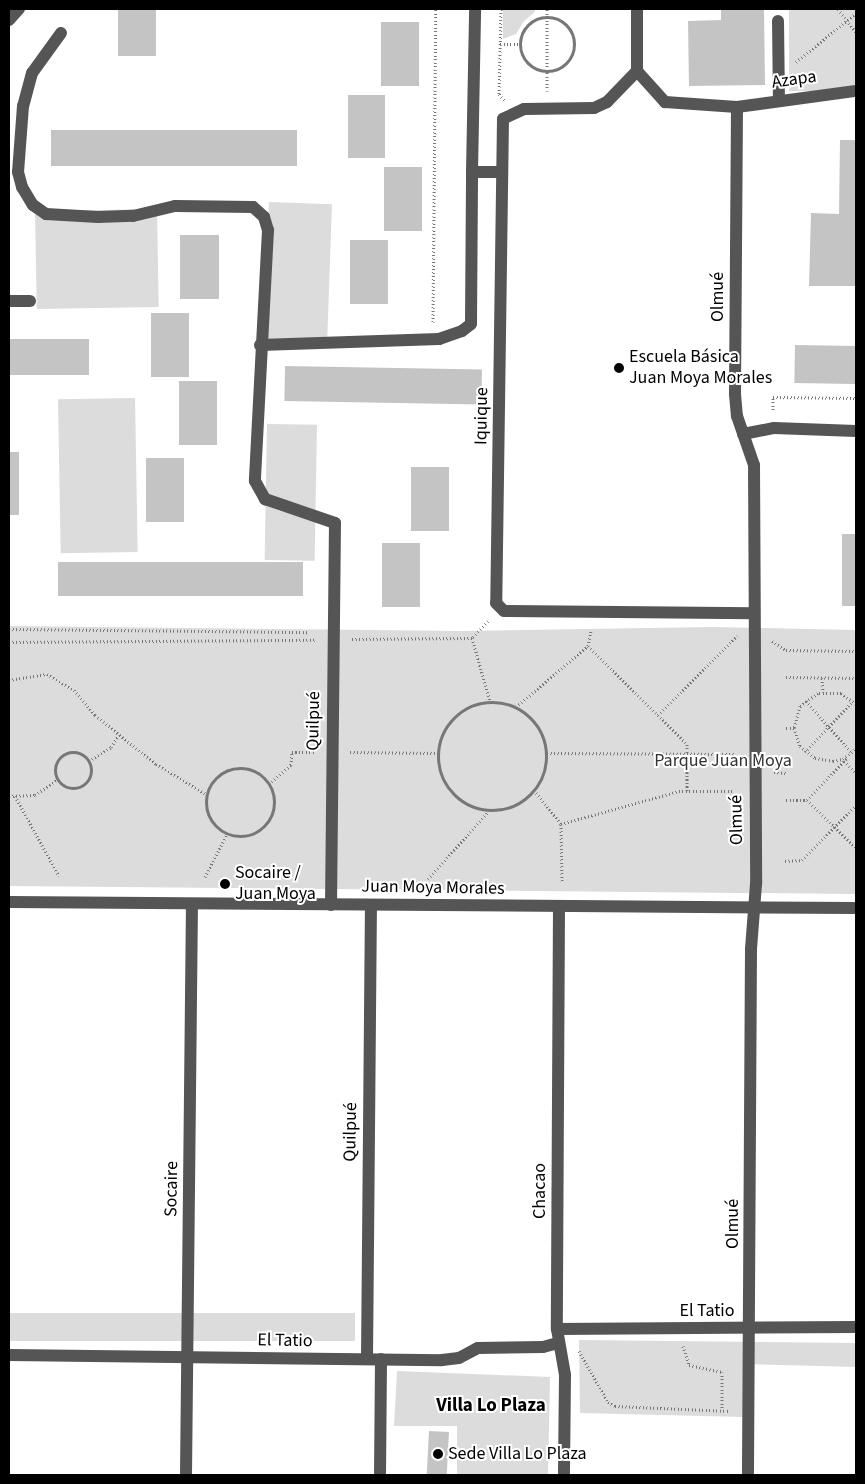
<!DOCTYPE html>
<meta charset="utf-8">
<style>
body{margin:0}
#map{position:relative;width:865px;height:1484px;overflow:hidden;background:#fff;font-family:"Source Sans 3",sans-serif}
div>[style]{position:absolute}
.green>*{inset:0;background:#dcdcdc;transform-origin:0 0}
.building>*{inset:0;background:#c4c4c4;transform-origin:0 0}
.path>*{height:3px;margin-top:-1.5px;transform-origin:0;background:repeating-linear-gradient(90deg,#777 0 1px,transparent 0 3.5px)}
.path>.ring{margin:-1.5px;padding:0;box-sizing:content-box;background:none;border:3px solid #777;border-radius:50%}
.minor>*{height:12px;margin:-6px;padding:0 6px;transform-origin:6px;border-radius:6px;background:#555}
.dots>*{width:14px;height:14px;translate:-50% -50%;box-sizing:border-box;border:2px solid #fff;border-radius:50%}
span{translate:-50% -50%;white-space:nowrap;text-align:center;line-height:1.15;-webkit-text-stroke:4px #fff;paint-order:stroke}
.street-label{font-size:18px;color:#000}
.poi-label{font-size:18px;color:#000}
.left{translate:0 -50%;text-align:left}
.park-label{font-size:18px;color:#333}
.neighbourhood-label{font-size:19px;color:#000;font-weight:700}
.frame{position:absolute;inset:0;border:10px solid #000;pointer-events:none}
</style>
<div id="map">
<div class="green">
<div style="clip-path:polygon(503px 9px,535px 9px,535px 12px,524px 21px,516px 34px,503px 39px)"></div>
<div style="left:789px;top:9px;width:67px;height:82px"></div>
<div style="left:269px;top:202px;width:63px;height:143px;rotate:2deg"></div>
<div style="left:157px;top:209px;width:98px;height:122px;rotate:89deg"></div>
<div style="left:135px;top:398px;width:154px;height:77px;rotate:89deg"></div>
<div style="left:267px;top:424px;width:50px;height:136px;rotate:1deg"></div>
<div style="clip-path:polygon(9px 626px,461px 631px,711px 627px,856px 630px,856px 894px,9px 886px)"></div>
<div style="left:9px;top:1313px;width:346px;height:28px"></div>
<div style="clip-path:polygon(579px 1340px,856px 1343px,856px 1367px,744px 1364px,743px 1417px,580px 1413px)"></div>
<div style="clip-path:polygon(397px 1371px,550px 1377px,548px 1475px,457px 1475px,457px 1426px,394px 1426px)"></div>
</div>
<div class="building">
<div style="left:118px;top:9px;width:38px;height:47px"></div>
<div style="clip-path:polygon(721px 9px,764px 9px,765px 85px,689px 86px,688px 21px,721px 20px)"></div>
<div style="left:381px;top:22px;width:38px;height:64px"></div>
<div style="left:348px;top:95px;width:37px;height:63px"></div>
<div style="left:51px;top:130px;width:246px;height:36px"></div>
<div style="clip-path:polygon(840px 140px,856px 140px,856px 286px,809px 286px,811px 213px,839px 214px)"></div>
<div style="left:384px;top:167px;width:38px;height:64px"></div>
<div style="left:180px;top:235px;width:39px;height:64px"></div>
<div style="left:350px;top:240px;width:38px;height:64px"></div>
<div style="left:151px;top:313px;width:38px;height:64px"></div>
<div style="left:9px;top:339px;width:80px;height:36px"></div>
<div style="left:795px;top:345px;width:61px;height:38px;rotate:1deg"></div>
<div style="left:285px;top:366px;width:197px;height:35px;rotate:1deg"></div>
<div style="left:179px;top:381px;width:38px;height:64px"></div>
<div style="left:9px;top:452px;width:10px;height:63px"></div>
<div style="left:146px;top:458px;width:38px;height:64px"></div>
<div style="left:411px;top:467px;width:38px;height:64px"></div>
<div style="left:842px;top:534px;width:14px;height:72px"></div>
<div style="left:382px;top:543px;width:38px;height:64px"></div>
<div style="left:58px;top:562px;width:245px;height:34px"></div>
<div style="left:429px;top:1431px;width:20px;height:44px;rotate:3deg"></div>
</div>
<div class="path">
<div style="left:501px;top:9px;width:85px;rotate:91.3deg"></div>
<div style="left:499px;top:94px;width:8px;rotate:50deg"></div>
<div style="left:838px;top:9px;width:29px;rotate:52deg"></div>
<div class="ring" style="left:520px;top:17px;width:51px;height:51px"></div>
<div style="left:500px;top:44px;width:20px"></div>
<div style="left:796px;top:62px;width:77px;rotate:-39.2deg"></div>
<div style="left:547px;top:91px;width:82px;rotate:-90deg"></div>
<div style="left:433px;top:322px;width:313px;rotate:-89.5deg"></div>
<div style="left:773px;top:410px;width:13px;rotate:-90deg"></div>
<div style="left:773px;top:397px;width:83px;rotate:0.7deg"></div>
<div style="left:488px;top:621px;width:23px;rotate:133deg"></div>
<div style="left:472px;top:638px;width:66px;rotate:74.1deg"></div>
<div style="left:9px;top:629px;width:301px;rotate:0.6deg"></div>
<div style="left:352px;top:639px;width:120px;rotate:-0.5deg"></div>
<div style="left:772px;top:641px;width:17px;rotate:33deg"></div>
<div style="left:786px;top:650px;width:70px;rotate:0.8deg"></div>
<div style="left:9px;top:642px;width:307px;rotate:-0.4deg"></div>
<div style="left:588px;top:646px;width:16px;rotate:-79deg"></div>
<div style="left:786px;top:677px;width:70px;rotate:0.8deg"></div>
<div style="left:822px;top:678px;width:14px;rotate:86deg"></div>
<div style="left:9px;top:680px;width:38px;rotate:-9deg"></div>
<div style="left:47px;top:674px;width:31px;rotate:31deg"></div>
<div style="left:74px;top:690px;width:33px;rotate:50deg"></div>
<div style="left:95px;top:715px;width:78px;rotate:38.8deg"></div>
<div style="left:156px;top:764px;width:58px;rotate:31deg"></div>
<div style="left:806px;top:701px;width:69px;rotate:48.5deg"></div>
<div class="ring" style="left:438px;top:702px;width:105px;height:105px"></div>
<div style="left:856px;top:704px;width:19px;rotate:-144deg"></div>
<div style="left:841px;top:693px;width:23px;rotate:180deg"></div>
<div style="left:818px;top:693px;width:22px;rotate:144deg"></div>
<div style="left:800px;top:706px;width:23px;rotate:105deg"></div>
<div style="left:794px;top:728px;width:19px;rotate:72deg"></div>
<div style="left:800px;top:746px;width:19px;rotate:39deg"></div>
<div style="left:815px;top:758px;width:18px;rotate:9deg"></div>
<div style="left:833px;top:761px;width:10px;rotate:-11deg"></div>
<div style="left:843px;top:759px;width:16px;rotate:-38deg"></div>
<div style="left:516px;top:707px;width:94px;rotate:-40.3deg"></div>
<div style="left:588px;top:646px;width:139px;rotate:44.7deg"></div>
<div style="left:687px;top:744px;width:47px;rotate:90deg"></div>
<div style="left:658px;top:715px;width:112px;rotate:-45deg"></div>
<div style="left:786px;top:728px;width:8px"></div>
<div class="ring" style="left:55px;top:752px;width:33px;height:33px"></div>
<div style="left:350px;top:752px;width:88px;rotate:0.7deg"></div>
<div style="left:805px;top:752px;width:70px;rotate:-46.7deg"></div>
<div style="left:547px;top:753px;width:187px;rotate:0.3deg"></div>
<div style="left:89px;top:761px;width:26px;rotate:-32deg"></div>
<div style="left:111px;top:747px;width:14px;rotate:-56deg"></div>
<div style="left:844px;top:761px;width:17px;rotate:45deg"></div>
<div class="ring" style="left:206px;top:768px;width:65px;height:65px"></div>
<div style="left:774px;top:772px;width:12px;rotate:5deg"></div>
<div style="left:269px;top:784px;width:29px;rotate:-41deg"></div>
<div style="left:291px;top:765px;width:13px;rotate:-86deg"></div>
<div style="left:292px;top:752px;width:24px"></div>
<div style="left:534px;top:790px;width:43px;rotate:51.5deg"></div>
<div style="left:561px;top:824px;width:57px;rotate:89deg"></div>
<div style="left:9px;top:796px;width:26px;rotate:-2deg"></div>
<div style="left:35px;top:795px;width:28px;rotate:-35deg"></div>
<div style="left:15px;top:796px;width:91px;rotate:61.2deg"></div>
<div style="left:786px;top:800px;width:21px"></div>
<div style="left:807px;top:800px;width:69px;rotate:44.4deg"></div>
<div style="left:807px;top:800px;width:59px;rotate:-46.4deg"></div>
<div style="left:561px;top:824px;width:123px;rotate:-15.6deg"></div>
<div style="left:679px;top:791px;width:55px"></div>
<div style="left:785px;top:861px;width:17px;rotate:-3deg"></div>
<div style="left:802px;top:860px;width:77px;rotate:-45.5deg"></div>
<div style="left:205px;top:877px;width:48px;rotate:-62.9deg"></div>
<div style="left:428px;top:879px;width:91px;rotate:-48.1deg"></div>
<div style="left:683px;top:1346px;width:20px;rotate:72deg"></div>
<div style="left:689px;top:1365px;width:34px;rotate:12deg"></div>
<div style="left:722px;top:1372px;width:38px;rotate:90deg"></div>
<div style="left:579px;top:1351px;width:59px;rotate:60.4deg"></div>
<div style="left:608px;top:1402px;width:8px;rotate:30deg"></div>
<div style="left:615px;top:1406px;width:115px;rotate:2.5deg"></div>
</div>
<div class="minor">
<div style="left:637px;top:9px;width:62px;rotate:90deg"></div>
<div style="left:637px;top:71px;width:42px;rotate:47.9deg"></div>
<div style="left:665px;top:102px;width:72px;rotate:4deg"></div>
<div style="left:737px;top:107px;width:120px;rotate:-7.7deg"></div>
<div style="left:9px;top:20px;width:15px;rotate:-48deg"></div>
<div style="left:778px;top:21px;width:79px;rotate:89.3deg"></div>
<div style="left:61px;top:33px;width:49px;rotate:125.9deg"></div>
<div style="left:32px;top:73px;width:34px;rotate:105deg"></div>
<div style="left:23px;top:106px;width:66px;rotate:94.3deg"></div>
<div style="left:18px;top:172px;width:16px;rotate:75deg"></div>
<div style="left:22px;top:187px;width:21px;rotate:59deg"></div>
<div style="left:33px;top:205px;width:16px;rotate:35deg"></div>
<div style="left:46px;top:214px;width:52px;rotate:3.3deg"></div>
<div style="left:98px;top:217px;width:35px;rotate:-2deg"></div>
<div style="left:133px;top:216px;width:43px;rotate:-13.4deg"></div>
<div style="left:175px;top:206px;width:78px;rotate:0.7deg"></div>
<div style="left:253px;top:207px;width:15px;rotate:42deg"></div>
<div style="left:264px;top:217px;width:14px;rotate:73deg"></div>
<div style="left:268px;top:230px;width:251px;rotate:93deg"></div>
<div style="left:255px;top:481px;width:21px;rotate:61deg"></div>
<div style="left:265px;top:499px;width:74px;rotate:18.9deg"></div>
<div style="left:335px;top:523px;width:382px;rotate:90.6deg"></div>
<div style="left:637px;top:71px;width:43px;rotate:134.1deg"></div>
<div style="left:607px;top:102px;width:14px;rotate:155deg"></div>
<div style="left:594px;top:108px;width:70px;rotate:179.2deg"></div>
<div style="left:524px;top:109px;width:23px;rotate:155deg"></div>
<div style="left:503px;top:119px;width:484px;rotate:90.8deg"></div>
<div style="left:496px;top:603px;width:11px;rotate:45deg"></div>
<div style="left:504px;top:611px;width:250px;rotate:0.5deg"></div>
<div style="left:737px;top:107px;width:287px;rotate:90.4deg"></div>
<div style="left:735px;top:394px;width:22px;rotate:85deg"></div>
<div style="left:737px;top:416px;width:52px;rotate:70.9deg"></div>
<div style="left:754px;top:465px;width:419px;rotate:89.7deg"></div>
<div style="left:756px;top:884px;width:65px;rotate:94.4deg"></div>
<div style="left:751px;top:949px;width:526px;rotate:90.33deg"></div>
<div style="left:472px;top:172px;width:163px;rotate:-88.9deg"></div>
<div style="left:9px;top:301px;width:21px"></div>
<div style="left:260px;top:345px;width:179px;rotate:-1.9deg"></div>
<div style="left:439px;top:339px;width:24px;rotate:-19deg"></div>
<div style="left:462px;top:331px;width:11px;rotate:-38deg"></div>
<div style="left:471px;top:324px;width:152px;rotate:-89.6deg"></div>
<div style="left:472px;top:172px;width:29px"></div>
<div style="left:743px;top:434px;width:32px;rotate:-11deg"></div>
<div style="left:774px;top:428px;width:82px;rotate:2.1deg"></div>
<div style="left:9px;top:902px;width:847px;rotate:0.41deg"></div>
<div style="left:559px;top:907px;width:422px;rotate:90.3deg"></div>
<div style="left:557px;top:1329px;width:47px;rotate:80.1deg"></div>
<div style="left:565px;top:1375px;width:100px;rotate:90.6deg"></div>
<div style="left:557px;top:1329px;width:299px;rotate:-0.4deg"></div>
<div style="left:9px;top:1355px;width:433px;rotate:0.7deg"></div>
<div style="left:442px;top:1360px;width:17px;rotate:-7deg"></div>
<div style="left:459px;top:1358px;width:21px;rotate:-28deg"></div>
<div style="left:478px;top:1348px;width:65px;rotate:-0.9deg"></div>
<div style="left:543px;top:1347px;width:16px;rotate:-15deg"></div>
<div style="left:367px;top:1359px;width:454px;rotate:-89.5deg"></div>
<div style="left:186px;top:1475px;width:571px;rotate:-89.4deg"></div>
<div style="left:380px;top:1475px;width:116px;rotate:-89.5deg"></div>
</div>
<div class="dots">
<div style="left:619px;top:368px;background:#000"></div>
<div style="left:225px;top:884px;background:#000"></div>
<div style="left:438px;top:1454px;background:#000"></div>
</div>
<div class="street-label">
<span style="left:794px;top:80px;rotate:-8deg">Azapa</span>
<span style="left:718px;top:297px;rotate:-90deg">Olmué</span>
<span style="left:482px;top:416px;rotate:-89deg">Iquique</span>
<span style="left:314px;top:721px;rotate:-89deg">Quilpué</span>
<span style="left:737px;top:820px;rotate:-91deg">Olmué</span>
<span style="left:433px;top:888px;rotate:1deg">Juan Moya Morales</span>
<span style="left:351px;top:1132px;rotate:-89deg">Quilpué</span>
<span style="left:172px;top:1189px;rotate:-89deg">Socaire</span>
<span style="left:540px;top:1191px;rotate:-90deg">Chacao</span>
<span style="left:733px;top:1224px;rotate:-90deg">Olmué</span>
<span style="left:707px;top:1311px">El Tatio</span>
<span style="left:285px;top:1341px;rotate:1deg">El Tatio</span>
</div>
<div class="poi-label">
<span class="left" style="left:629px;top:368px">Escuela Básica<br>Juan Moya Morales</span>
<span class="left" style="left:235px;top:884px">Socaire /<br>Juan Moya</span>
<span class="left" style="left:448px;top:1454px">Sede Villa Lo Plaza</span>
</div>
<div class="park-label">
<span style="left:723px;top:761px">Parque Juan Moya</span>
</div>
<div class="neighbourhood-label">
<span style="left:491px;top:1406px">Villa Lo Plaza</span>
</div>
<div class="frame"></div>
</div>
